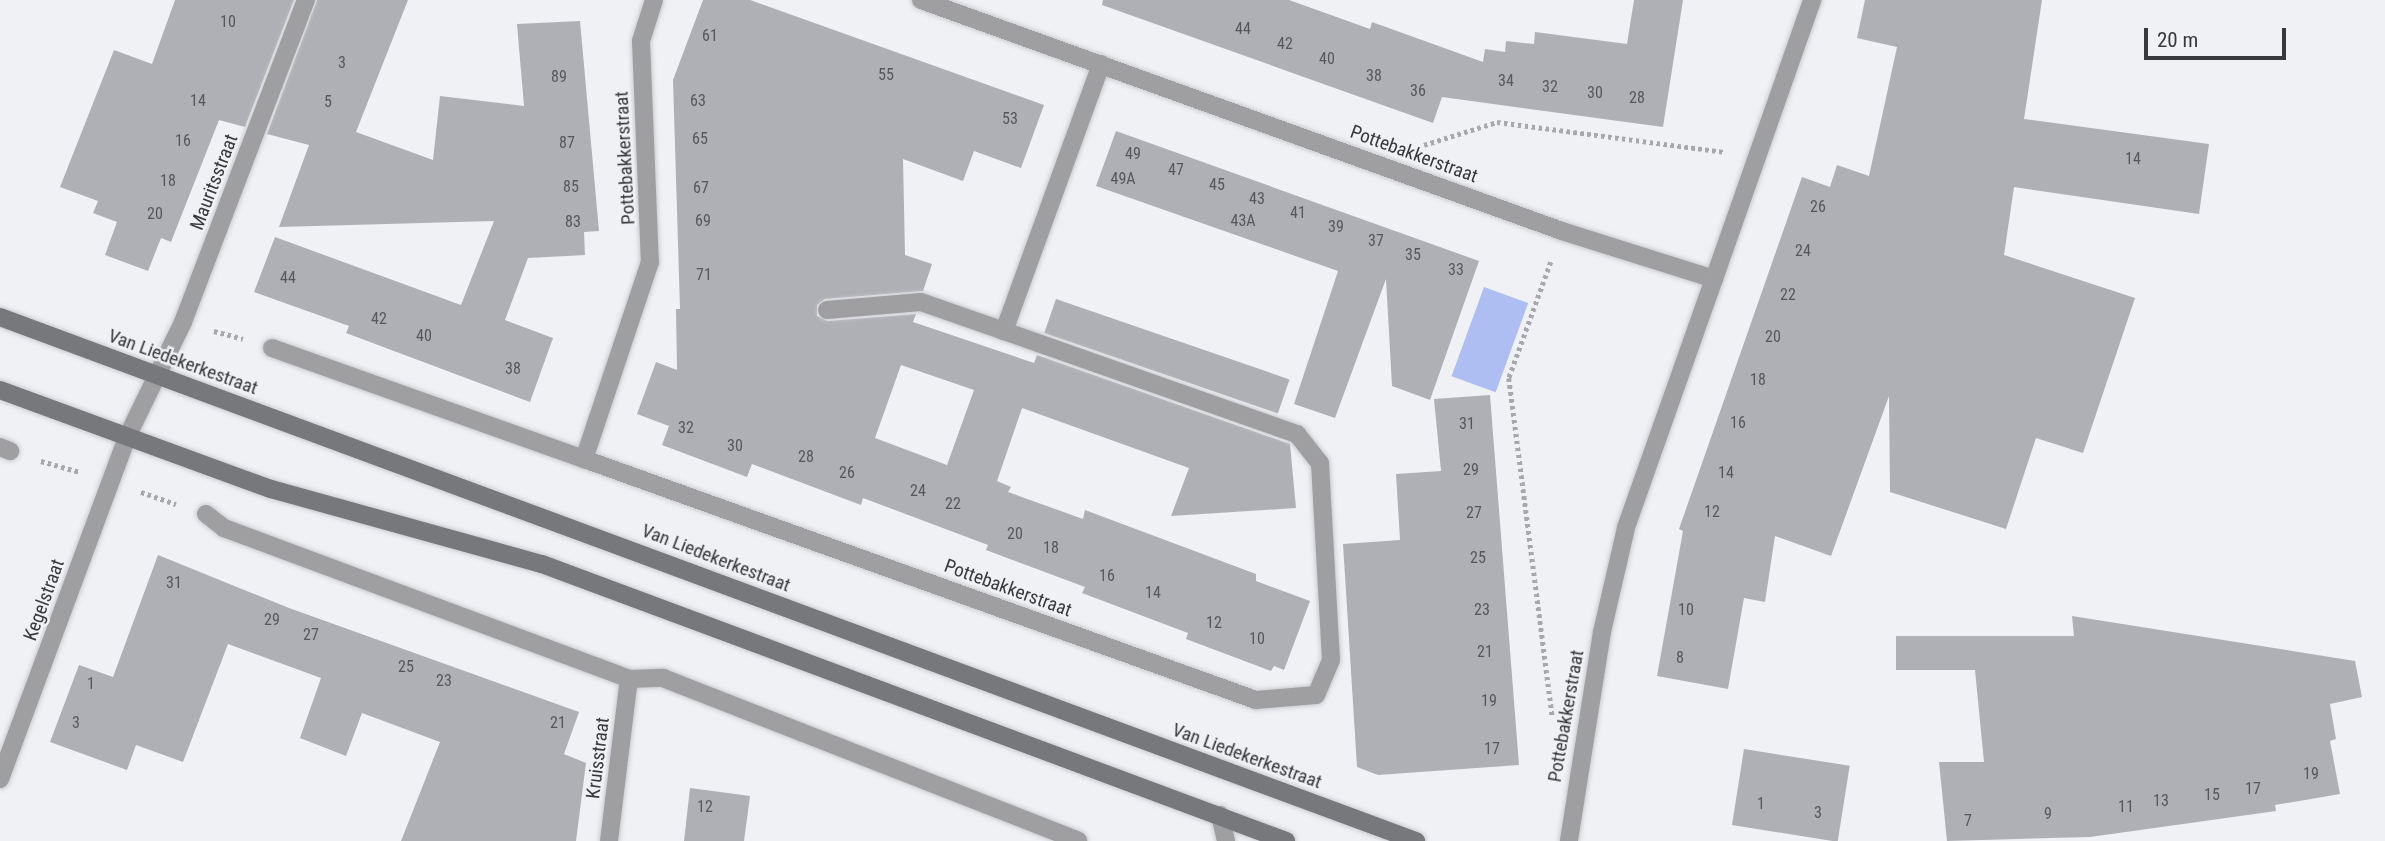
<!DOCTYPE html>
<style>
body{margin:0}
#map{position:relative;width:2385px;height:841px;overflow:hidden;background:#eff1f5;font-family:"Roboto Condensed",sans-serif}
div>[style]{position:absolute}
.green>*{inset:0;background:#aebef2;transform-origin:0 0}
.building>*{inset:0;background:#afb0b5;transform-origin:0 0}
.path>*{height:4.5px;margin-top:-2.25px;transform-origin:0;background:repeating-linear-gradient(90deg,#a7a8ac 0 3.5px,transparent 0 7px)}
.roads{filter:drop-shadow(0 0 2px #cbccd0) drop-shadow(0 0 2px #cbccd0)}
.lane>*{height:18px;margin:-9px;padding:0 9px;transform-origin:9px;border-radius:9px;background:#9f9fa1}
.street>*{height:18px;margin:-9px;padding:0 9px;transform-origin:9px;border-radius:9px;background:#9f9fa1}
.secondary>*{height:18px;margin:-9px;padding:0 9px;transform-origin:9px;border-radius:9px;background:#77787b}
span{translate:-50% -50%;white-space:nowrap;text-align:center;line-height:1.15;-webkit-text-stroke:5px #eff1f5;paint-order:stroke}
.number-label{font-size:16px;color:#56575a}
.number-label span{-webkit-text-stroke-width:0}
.street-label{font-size:19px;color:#39393b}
.scale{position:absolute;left:2144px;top:28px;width:142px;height:32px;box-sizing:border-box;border:4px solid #39393b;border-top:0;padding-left:9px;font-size:21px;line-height:24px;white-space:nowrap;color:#39393b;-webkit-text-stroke:5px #eff1f5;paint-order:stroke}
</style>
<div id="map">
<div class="green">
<div style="left:1484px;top:287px;width:47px;height:95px;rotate:20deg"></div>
</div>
<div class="building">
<div style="clip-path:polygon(175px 0,294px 0,245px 127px,219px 120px,171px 242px,161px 238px,148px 271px,105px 255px,117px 222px,93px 213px,98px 201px,60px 187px,114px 50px,152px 64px)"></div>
<div style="clip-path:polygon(317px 0,408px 0,356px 132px,433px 160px,440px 96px,524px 106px,517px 24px,580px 21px,599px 231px,584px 232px,585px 255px,528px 258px,505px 320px,553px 338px,530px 402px,346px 333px,349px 326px,254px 292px,275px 237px,461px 305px,494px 221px,279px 227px,309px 145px,267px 134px)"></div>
<div style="clip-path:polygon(evenodd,703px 0,750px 0,1044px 105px,1021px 168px,974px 151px,963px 181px,903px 159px,905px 255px,932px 264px,923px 291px,825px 299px,817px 305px,817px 316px,828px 321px,916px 314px,913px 322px,1034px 363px,1037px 355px,1290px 444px,1296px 508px,1171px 516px,1189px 468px,1022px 408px,997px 481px,1011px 487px,1008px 492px,1083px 519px,1085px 510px,1256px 574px,1256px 581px,1310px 601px,1284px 670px,1274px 666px,1271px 671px,1186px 639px,1188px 633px,1082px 593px,1085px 587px,986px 550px,988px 545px,863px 498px,861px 505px,752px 464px,747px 477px,662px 445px,669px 426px,637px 414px,656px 362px,677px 370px,676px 309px,680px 309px,673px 80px,703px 0,901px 365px,974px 390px,947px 465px,875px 438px,901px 365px)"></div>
<div style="clip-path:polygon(1103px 0,1289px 0,1370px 29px,1372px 22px,1483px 62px,1485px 49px,1505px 52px,1506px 41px,1534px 44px,1535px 32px,1627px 44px,1634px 0,1683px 0,1663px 127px,1442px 97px,1433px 123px,1102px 5px)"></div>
<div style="clip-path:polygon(1865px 0,2042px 0,2024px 119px,2209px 144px,2199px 214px,2014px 187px,2004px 255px,2135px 298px,2083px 453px,2036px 438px,2006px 529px,1890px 492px,1889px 396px,1831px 556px,1775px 536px,1765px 602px,1744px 598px,1728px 689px,1657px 676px,1683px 531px,1679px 529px,1802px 177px,1830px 187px,1837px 165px,1869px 176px,1897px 47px,1857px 38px)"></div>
<div style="clip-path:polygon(1116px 131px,1479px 261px,1430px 400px,1392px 386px,1386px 279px,1335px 418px,1294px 404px,1338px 271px,1096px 186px)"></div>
<div style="left:1056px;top:299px;width:247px;height:36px;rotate:19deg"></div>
<div style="clip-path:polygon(1490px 395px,1519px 765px,1378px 775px,1357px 767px,1343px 544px,1400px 540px,1396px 474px,1441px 471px,1434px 399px)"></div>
<div style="clip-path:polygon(158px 555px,289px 608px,579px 712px,564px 754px,586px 763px,576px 841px,401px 841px,440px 742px,362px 713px,346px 756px,300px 738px,321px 678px,228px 644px,183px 762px,136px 745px,127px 770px,50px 742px,79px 665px,113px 677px)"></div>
<div style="clip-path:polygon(2072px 616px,2355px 661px,2362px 697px,2330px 704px,2336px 739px,2330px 741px,2340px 794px,2275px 805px,2276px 811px,2090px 837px,1947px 841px,1939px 762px,1984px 762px,1975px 670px,1896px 670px,1896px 636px,2074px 636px)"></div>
<div style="left:1744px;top:749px;width:107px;height:77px;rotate:9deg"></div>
<div style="clip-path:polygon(690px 788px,750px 796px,744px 841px,684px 841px)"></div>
</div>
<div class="path">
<div style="left:1424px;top:145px;width:77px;rotate:-17.5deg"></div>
<div style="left:1497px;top:122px;width:229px;rotate:7.5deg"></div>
<div style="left:1551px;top:262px;width:123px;rotate:109.9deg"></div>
<div style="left:1509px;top:378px;width:340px;rotate:82.7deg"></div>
<div style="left:214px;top:331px;width:30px;rotate:15deg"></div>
<div style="left:41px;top:461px;width:41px;rotate:15.8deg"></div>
<div style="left:141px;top:492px;width:37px;rotate:19deg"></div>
</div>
<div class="roads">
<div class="lane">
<div style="left:1004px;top:331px;width:311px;rotate:19.4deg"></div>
<div style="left:1297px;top:434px;width:37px;rotate:52deg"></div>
<div style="left:1320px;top:463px;width:197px;rotate:86.8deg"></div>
<div style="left:1331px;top:660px;width:38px;rotate:113deg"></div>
</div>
<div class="street">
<div style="left:654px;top:0;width:43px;rotate:107.6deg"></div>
<div style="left:641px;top:41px;width:221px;rotate:87.7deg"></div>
<div style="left:650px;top:262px;width:208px;rotate:108.5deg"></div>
<div style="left:584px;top:459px;width:714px;rotate:19.73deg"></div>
<div style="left:1256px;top:700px;width:60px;rotate:-4.8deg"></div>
<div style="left:921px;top:0;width:681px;rotate:19.82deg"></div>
<div style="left:1562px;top:231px;width:159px;rotate:17.5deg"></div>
<div style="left:1714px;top:279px;width:264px;rotate:109.5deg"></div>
<div style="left:1626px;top:528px;width:107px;rotate:103deg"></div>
<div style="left:1602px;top:632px;width:212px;rotate:99deg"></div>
<div style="left:1714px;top:279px;width:296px;rotate:-70.6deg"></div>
<div style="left:827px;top:310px;width:94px;rotate:-4.9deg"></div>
<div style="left:921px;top:302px;width:88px;rotate:19.3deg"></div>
<div style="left:1004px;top:331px;width:284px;rotate:-70deg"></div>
<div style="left:272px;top:348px;width:331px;rotate:19.6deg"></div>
<div style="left:0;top:447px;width:11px;rotate:22deg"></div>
<div style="left:206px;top:514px;width:23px;rotate:38deg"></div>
<div style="left:224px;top:528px;width:432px;rotate:20.4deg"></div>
<div style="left:629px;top:679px;width:34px;rotate:-2deg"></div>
<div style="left:663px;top:678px;width:446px;rotate:21.4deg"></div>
<div style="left:0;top:779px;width:365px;rotate:-69.6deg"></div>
<div style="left:127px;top:437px;width:128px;rotate:-64deg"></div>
<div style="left:183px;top:322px;width:345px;rotate:-69.1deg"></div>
<div style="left:1220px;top:815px;width:27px;rotate:77deg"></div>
<div style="left:609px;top:841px;width:163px;rotate:-83deg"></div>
</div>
<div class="secondary">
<div style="left:0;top:317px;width:1510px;rotate:20.31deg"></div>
<div style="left:0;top:390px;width:289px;rotate:20.1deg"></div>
<div style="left:271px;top:489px;width:281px;rotate:15.5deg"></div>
<div style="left:542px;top:564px;width:794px;rotate:20.42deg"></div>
</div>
</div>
<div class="number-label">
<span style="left:228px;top:22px">10</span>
<span style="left:1243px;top:29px">44</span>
<span style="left:710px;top:36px">61</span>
<span style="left:1285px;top:44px">42</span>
<span style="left:1327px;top:59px">40</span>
<span style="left:342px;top:63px">3</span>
<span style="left:886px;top:75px">55</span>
<span style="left:1374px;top:76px">38</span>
<span style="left:559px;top:77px">89</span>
<span style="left:1506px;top:81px">34</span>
<span style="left:1550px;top:87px">32</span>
<span style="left:1418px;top:91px">36</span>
<span style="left:1595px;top:93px">30</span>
<span style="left:1637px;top:98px">28</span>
<span style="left:198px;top:101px">14</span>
<span style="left:698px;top:101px">63</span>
<span style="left:328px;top:102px">5</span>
<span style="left:1010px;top:119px">53</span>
<span style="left:700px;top:139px">65</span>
<span style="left:183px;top:141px">16</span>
<span style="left:567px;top:143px">87</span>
<span style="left:1133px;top:154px">49</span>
<span style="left:2133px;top:159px">14</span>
<span style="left:1176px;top:170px">47</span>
<span style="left:1123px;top:179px">49A</span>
<span style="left:168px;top:181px">18</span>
<span style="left:1217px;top:185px">45</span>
<span style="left:571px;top:187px">85</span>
<span style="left:701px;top:188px">67</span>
<span style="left:1257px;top:199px">43</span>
<span style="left:1818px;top:207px">26</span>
<span style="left:1298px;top:213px">41</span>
<span style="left:155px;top:214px">20</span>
<span style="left:703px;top:221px">69</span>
<span style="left:1243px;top:221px">43A</span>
<span style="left:573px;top:222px">83</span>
<span style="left:1336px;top:227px">39</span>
<span style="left:1376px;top:241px">37</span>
<span style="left:1803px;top:251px">24</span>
<span style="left:1413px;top:255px">35</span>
<span style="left:1456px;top:270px">33</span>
<span style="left:704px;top:275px">71</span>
<span style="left:288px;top:278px">44</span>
<span style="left:1788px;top:295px">22</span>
<span style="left:379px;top:319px">42</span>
<span style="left:424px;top:336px">40</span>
<span style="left:1773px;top:337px">20</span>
<span style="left:513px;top:369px">38</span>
<span style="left:1758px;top:380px">18</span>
<span style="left:1738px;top:423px">16</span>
<span style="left:1467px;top:424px">31</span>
<span style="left:686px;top:428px">32</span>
<span style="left:735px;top:446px">30</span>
<span style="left:806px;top:457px">28</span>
<span style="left:1471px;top:470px">29</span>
<span style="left:847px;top:473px">26</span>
<span style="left:1726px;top:473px">14</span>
<span style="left:918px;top:491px">24</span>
<span style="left:953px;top:504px">22</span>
<span style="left:1712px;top:512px">12</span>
<span style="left:1474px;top:513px">27</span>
<span style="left:1015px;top:534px">20</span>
<span style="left:1051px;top:548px">18</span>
<span style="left:1478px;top:558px">25</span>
<span style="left:1107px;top:576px">16</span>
<span style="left:174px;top:583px">31</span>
<span style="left:1153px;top:593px">14</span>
<span style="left:1482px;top:610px">23</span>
<span style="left:1686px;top:610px">10</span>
<span style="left:272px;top:620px">29</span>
<span style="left:1214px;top:623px">12</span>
<span style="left:311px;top:635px">27</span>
<span style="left:1257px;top:639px">10</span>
<span style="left:1485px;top:652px">21</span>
<span style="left:1680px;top:658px">8</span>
<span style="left:406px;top:667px">25</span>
<span style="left:444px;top:681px">23</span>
<span style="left:91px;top:684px">1</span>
<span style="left:1489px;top:701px">19</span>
<span style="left:76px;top:723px">3</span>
<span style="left:558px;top:723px">21</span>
<span style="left:1492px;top:749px">17</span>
<span style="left:2311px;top:774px">19</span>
<span style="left:2253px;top:789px">17</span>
<span style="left:2212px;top:795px">15</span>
<span style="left:2161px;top:801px">13</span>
<span style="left:1761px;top:804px">1</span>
<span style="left:705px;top:807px">12</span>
<span style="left:2126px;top:807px">11</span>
<span style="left:1818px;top:813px">3</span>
<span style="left:2048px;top:814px">9</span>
<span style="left:1968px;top:821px">7</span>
</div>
<div class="street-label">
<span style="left:1414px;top:154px;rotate:20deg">Pottebakkerstraat</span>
<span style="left:625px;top:158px;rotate:-93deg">Pottebakkerstraat</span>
<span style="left:214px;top:182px;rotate:-69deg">Mauritsstraat</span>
<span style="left:183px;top:362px;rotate:20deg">Van Liedekerkestraat</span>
<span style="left:716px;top:558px;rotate:21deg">Van Liedekerkestraat</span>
<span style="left:1008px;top:588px;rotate:20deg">Pottebakkerstraat</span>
<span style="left:44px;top:600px;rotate:-70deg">Kegelstraat</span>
<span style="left:1566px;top:716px;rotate:-80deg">Pottebakkerstraat</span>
<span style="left:1247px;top:756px;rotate:20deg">Van Liedekerkestraat</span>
<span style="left:598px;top:758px;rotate:-83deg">Kruisstraat</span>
</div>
<div class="scale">20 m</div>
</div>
